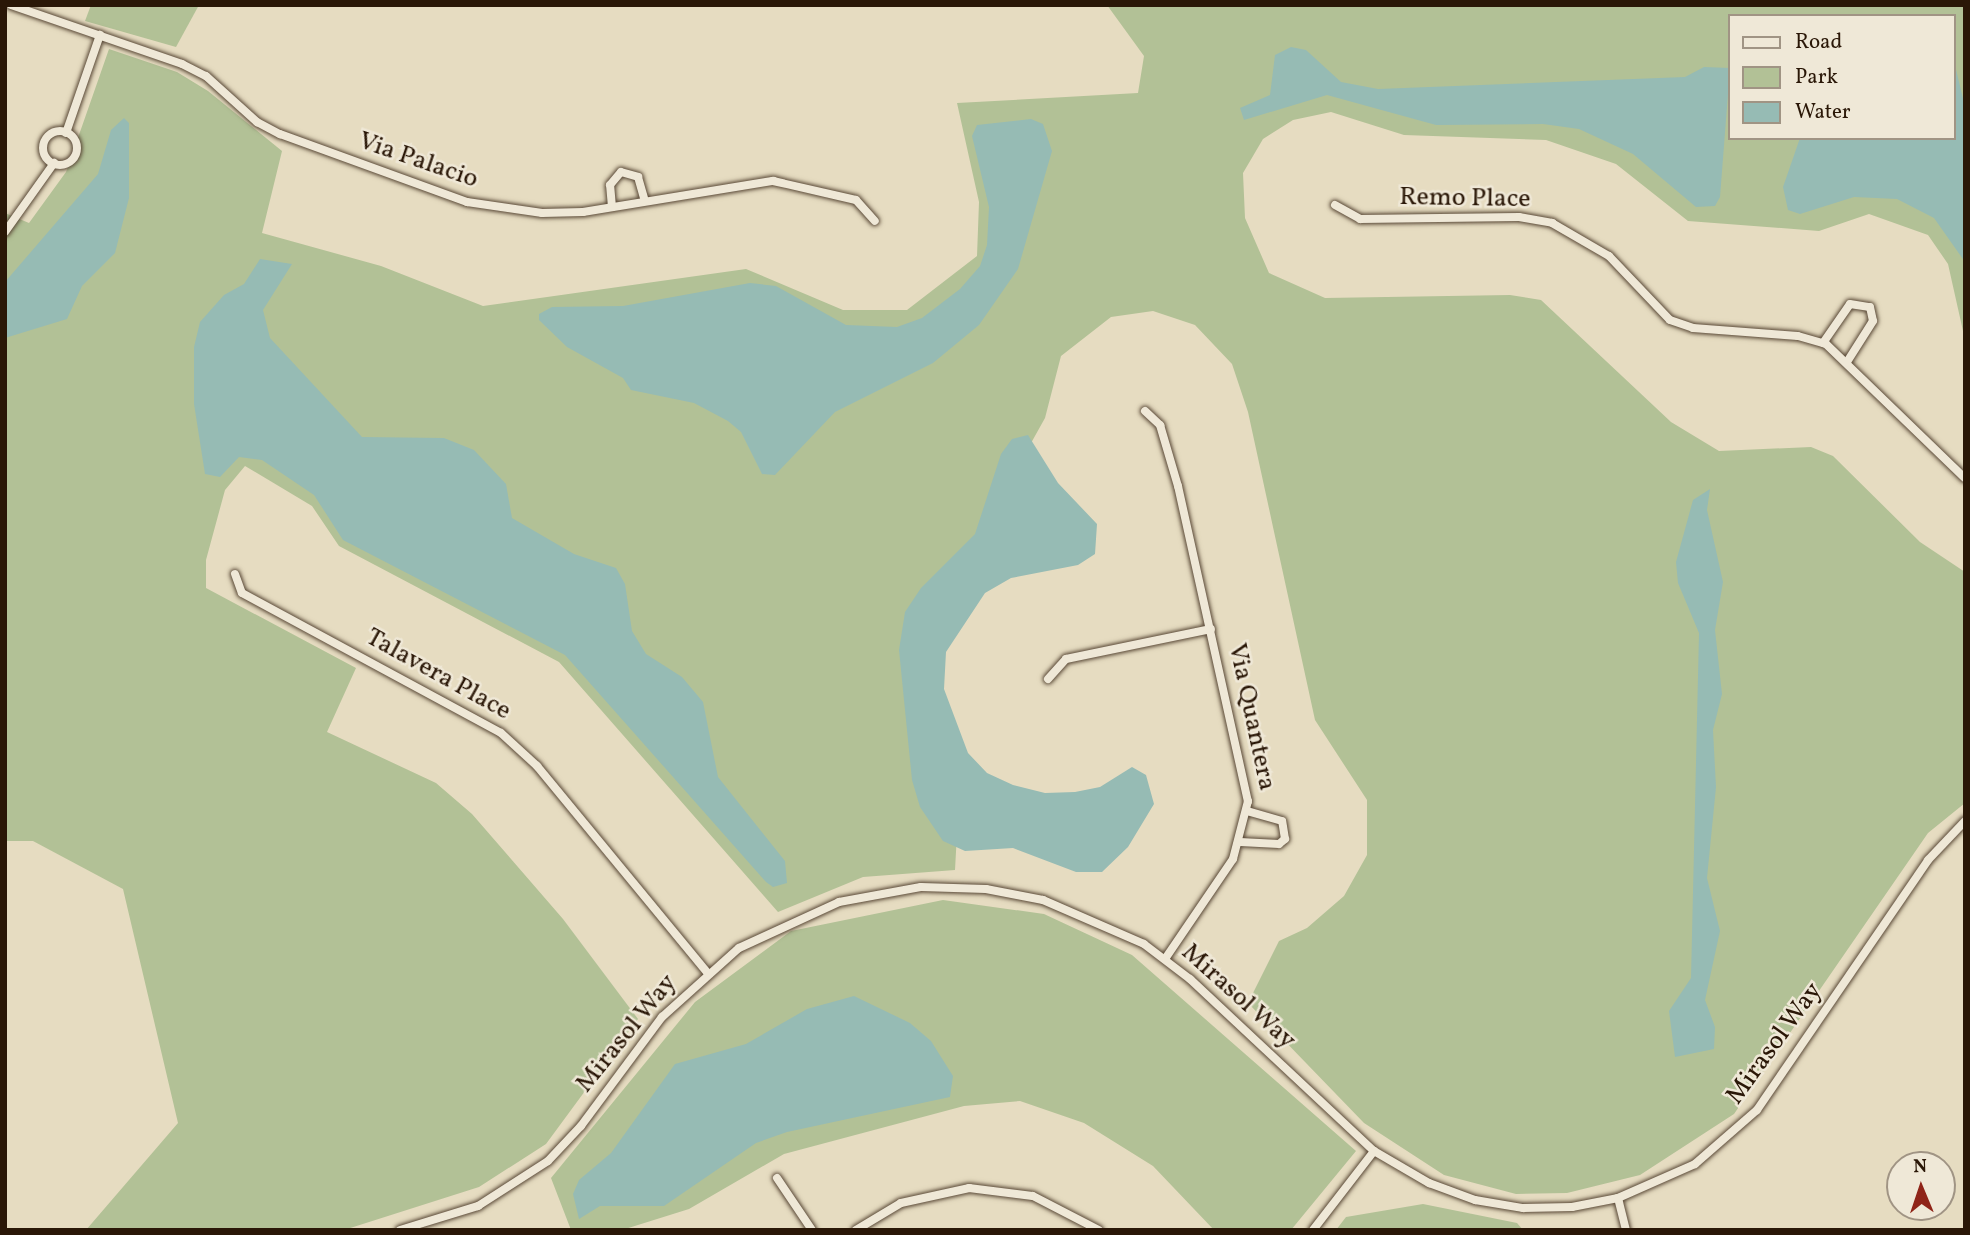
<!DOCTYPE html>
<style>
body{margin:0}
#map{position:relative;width:1970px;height:1235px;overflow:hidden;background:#e6dcc1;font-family:Vollkorn,serif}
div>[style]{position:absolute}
.green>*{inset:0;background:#b2c196}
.water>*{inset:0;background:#96bbb4}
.roads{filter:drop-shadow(0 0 2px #594836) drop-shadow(0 0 2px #594836)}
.street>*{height:8px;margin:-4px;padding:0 4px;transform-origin:4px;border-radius:4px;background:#efe8d7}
.street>.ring{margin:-4px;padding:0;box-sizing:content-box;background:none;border:8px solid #efe8d7;border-radius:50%}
span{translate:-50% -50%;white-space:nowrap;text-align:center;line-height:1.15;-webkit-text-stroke:5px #efe8d7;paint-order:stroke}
.street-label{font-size:26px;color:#2a1707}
.frame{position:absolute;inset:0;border:7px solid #2a1707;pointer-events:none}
.legend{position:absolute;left:1728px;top:14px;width:228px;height:126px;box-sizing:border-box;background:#efe8d7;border:2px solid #a09484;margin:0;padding:9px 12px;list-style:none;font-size:21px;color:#2a1707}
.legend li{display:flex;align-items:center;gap:14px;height:35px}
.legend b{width:35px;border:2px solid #a09484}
.north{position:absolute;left:1886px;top:1151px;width:70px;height:70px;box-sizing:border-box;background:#efe8d7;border:2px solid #a09484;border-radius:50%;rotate:358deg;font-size:19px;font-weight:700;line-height:28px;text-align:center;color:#2a1707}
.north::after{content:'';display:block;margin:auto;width:24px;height:32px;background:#8f2418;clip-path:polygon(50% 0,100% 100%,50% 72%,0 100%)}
</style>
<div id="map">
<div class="green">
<div style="clip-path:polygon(91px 5px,199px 5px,176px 47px,85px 21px)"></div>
<div style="clip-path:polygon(evenodd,1107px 5px,1965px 5px,1965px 340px,1948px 264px,1928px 235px,1869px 214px,1819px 231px,1688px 221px,1616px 164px,1546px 140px,1404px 135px,1331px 112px,1293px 120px,1263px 139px,1243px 173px,1245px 218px,1269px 273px,1325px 298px,1510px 295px,1541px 300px,1671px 422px,1719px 451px,1811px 447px,1833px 456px,1920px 542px,1965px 572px,1965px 803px,1928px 833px,1734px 1114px,1640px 1175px,1567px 1193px,1516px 1194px,1444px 1175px,1364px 1123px,1248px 1003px,1279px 941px,1307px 928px,1344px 896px,1367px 855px,1367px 800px,1315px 720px,1248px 412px,1232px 364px,1195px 325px,1153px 311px,1111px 317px,1061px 356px,1045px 418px,943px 601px,929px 711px,958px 815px,955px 870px,863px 877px,778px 912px,559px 662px,339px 546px,312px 506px,245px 466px,225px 490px,206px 560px,206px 588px,356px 668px,327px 732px,436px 783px,472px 814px,563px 919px,638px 1019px,546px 1144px,479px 1187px,344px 1230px,86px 1230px,178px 1123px,123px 889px,33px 841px,5px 841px,5px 213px,29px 223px,66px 172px,109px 49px,177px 72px,208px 91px,282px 151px,262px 233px,381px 266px,483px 306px,746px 269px,843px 310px,907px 310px,977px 256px,979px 202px,957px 103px,1138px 93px,1144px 56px,1107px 5px,1730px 16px,1954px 16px,1954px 138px,1730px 138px,1730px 16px)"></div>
<div style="clip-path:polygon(943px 900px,1044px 914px,1132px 955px,1356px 1151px,1291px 1230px,1214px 1230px,1153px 1166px,1084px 1123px,1020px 1101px,964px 1106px,784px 1154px,689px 1209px,622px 1230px,571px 1230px,551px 1178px,695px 1002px,791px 931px)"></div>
<div style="clip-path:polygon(1423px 1204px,1517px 1223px,1523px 1230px,1336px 1230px,1346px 1217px)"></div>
</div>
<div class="water">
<div style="clip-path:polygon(1291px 47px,1306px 50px,1341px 82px,1378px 89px,1685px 77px,1704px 67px,1730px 68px,1720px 197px,1715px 206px,1696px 207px,1633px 154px,1579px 129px,1543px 124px,1436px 125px,1327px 95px,1244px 120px,1240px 108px,1270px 95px,1275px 55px)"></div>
<div style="clip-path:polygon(1954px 61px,1965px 107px,1965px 262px,1934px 218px,1897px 199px,1854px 197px,1800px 214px,1788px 210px,1783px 187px,1800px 138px,1954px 138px)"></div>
<div style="clip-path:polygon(124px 118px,129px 123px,129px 198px,115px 253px,82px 286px,67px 319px,5px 338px,5px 282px,98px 174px,111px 130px)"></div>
<div style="clip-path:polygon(1031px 119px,1043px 124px,1052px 151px,1018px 269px,979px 325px,933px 363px,835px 412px,775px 475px,762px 474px,741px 432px,728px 421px,694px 403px,631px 390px,623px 378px,567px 347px,539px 320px,539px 314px,552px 307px,623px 306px,750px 283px,776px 286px,846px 325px,897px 327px,922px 318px,960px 289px,980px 266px,987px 245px,989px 207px,972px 136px,977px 125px)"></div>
<div style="clip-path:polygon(260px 259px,292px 264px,263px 310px,270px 338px,362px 437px,444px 438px,474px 450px,506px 484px,512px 518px,574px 554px,616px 568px,625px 584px,632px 631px,646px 654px,682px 677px,703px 702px,718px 777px,785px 861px,787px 883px,773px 887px,766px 882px,565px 655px,343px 540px,314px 495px,262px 460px,239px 457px,220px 477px,205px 474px,194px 404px,194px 347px,200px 322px,224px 295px,244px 284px)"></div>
<div style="clip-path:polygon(1028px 435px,1058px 483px,1097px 524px,1095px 554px,1078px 565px,1011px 578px,985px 593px,946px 652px,944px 689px,968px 753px,987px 773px,1013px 785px,1045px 793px,1075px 792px,1100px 787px,1132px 767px,1146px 775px,1154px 804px,1128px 847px,1102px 872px,1076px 872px,1013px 848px,965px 851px,943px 841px,920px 807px,912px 780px,899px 650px,905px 612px,921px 588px,975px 534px,1001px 454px,1012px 439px)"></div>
<div style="clip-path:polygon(1710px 489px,1707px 510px,1723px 582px,1715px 630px,1722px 694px,1713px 730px,1716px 787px,1707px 878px,1720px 931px,1705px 1000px,1715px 1027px,1714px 1049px,1675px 1057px,1669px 1011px,1691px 978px,1699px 633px,1678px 583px,1676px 562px,1693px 500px)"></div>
<div style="clip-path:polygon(854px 996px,910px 1023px,931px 1041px,953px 1076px,950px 1097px,787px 1132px,756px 1143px,664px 1206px,600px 1206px,579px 1219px,573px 1194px,579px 1180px,611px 1153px,675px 1064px,746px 1044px,807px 1009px)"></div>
</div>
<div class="roads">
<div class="street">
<div style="left:11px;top:5px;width:181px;rotate:19deg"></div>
<div style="left:182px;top:64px;width:27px;rotate:27deg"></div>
<div style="left:206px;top:76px;width:69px;rotate:42deg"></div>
<div style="left:257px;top:122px;width:26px;rotate:28deg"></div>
<div style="left:280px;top:134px;width:199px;rotate:20deg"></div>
<div style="left:467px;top:202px;width:76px;rotate:8.3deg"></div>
<div style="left:542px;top:213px;width:41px;rotate:-1.4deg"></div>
<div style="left:583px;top:212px;width:193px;rotate:-9.3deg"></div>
<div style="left:773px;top:181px;width:85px;rotate:12.9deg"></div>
<div style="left:856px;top:200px;width:28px;rotate:48deg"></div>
<div class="ring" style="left:43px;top:131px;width:26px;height:26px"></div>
<div style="left:66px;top:133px;width:104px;rotate:-70.9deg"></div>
<div style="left:1335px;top:205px;width:29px;rotate:29deg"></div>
<div style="left:1360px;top:219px;width:159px;rotate:-0.7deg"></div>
<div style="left:1519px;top:217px;width:34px;rotate:10deg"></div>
<div style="left:1552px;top:223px;width:66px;rotate:30.1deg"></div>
<div style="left:1609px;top:256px;width:88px;rotate:46.4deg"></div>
<div style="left:1670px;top:320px;width:24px;rotate:19deg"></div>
<div style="left:1693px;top:328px;width:105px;rotate:4.4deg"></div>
<div style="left:1798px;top:336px;width:29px;rotate:16deg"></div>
<div style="left:1826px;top:344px;width:193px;rotate:44deg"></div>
<div style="left:612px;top:207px;width:22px;rotate:-95deg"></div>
<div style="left:610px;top:185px;width:17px;rotate:-50deg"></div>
<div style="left:621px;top:172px;width:18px;rotate:16deg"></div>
<div style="left:638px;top:177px;width:25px;rotate:74deg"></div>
<div style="left:5px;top:232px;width:85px;rotate:-54.6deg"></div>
<div style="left:1823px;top:343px;width:47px;rotate:-55.3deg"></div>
<div style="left:1850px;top:304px;width:20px;rotate:9deg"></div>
<div style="left:1870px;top:307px;width:14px;rotate:78deg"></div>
<div style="left:1873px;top:321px;width:49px;rotate:122.4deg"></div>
<div style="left:1145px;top:411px;width:21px;rotate:43deg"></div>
<div style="left:1160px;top:425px;width:64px;rotate:73.6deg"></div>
<div style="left:1178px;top:486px;width:323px;rotate:77.5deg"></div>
<div style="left:1248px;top:801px;width:60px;rotate:104.5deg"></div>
<div style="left:1233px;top:859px;width:121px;rotate:124.2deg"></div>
<div style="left:235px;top:574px;width:20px;rotate:70deg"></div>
<div style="left:242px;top:593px;width:294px;rotate:28.4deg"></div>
<div style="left:501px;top:733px;width:49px;rotate:42.5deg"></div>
<div style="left:537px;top:766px;width:267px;rotate:50.5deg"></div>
<div style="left:1048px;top:679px;width:27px;rotate:-48deg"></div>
<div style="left:1066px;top:659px;width:148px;rotate:-11.7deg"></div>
<div style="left:1240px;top:842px;width:39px;rotate:3deg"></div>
<div style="left:1279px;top:844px;width:8px;rotate:-40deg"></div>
<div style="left:1285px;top:839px;width:18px;rotate:-99deg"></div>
<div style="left:1282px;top:821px;width:36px;rotate:-164deg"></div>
<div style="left:777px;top:1178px;width:63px;rotate:56.1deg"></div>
<div style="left:1618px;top:1198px;width:33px;rotate:76deg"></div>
<div style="left:400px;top:1230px;width:82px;rotate:-17.1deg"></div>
<div style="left:478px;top:1206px;width:83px;rotate:-32.7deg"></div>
<div style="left:548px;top:1161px;width:48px;rotate:-46.7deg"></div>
<div style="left:581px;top:1126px;width:136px;rotate:-53.4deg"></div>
<div style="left:662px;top:1017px;width:103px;rotate:-41.9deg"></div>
<div style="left:739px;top:948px;width:110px;rotate:-24.7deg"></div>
<div style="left:839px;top:902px;width:83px;rotate:-10.4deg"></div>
<div style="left:921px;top:887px;width:65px;rotate:1.8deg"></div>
<div style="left:986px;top:889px;width:58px;rotate:10.9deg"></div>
<div style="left:1043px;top:900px;width:110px;rotate:23.5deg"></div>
<div style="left:1144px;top:944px;width:58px;rotate:37.3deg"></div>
<div style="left:1190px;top:979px;width:252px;rotate:43.1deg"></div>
<div style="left:1374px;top:1151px;width:64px;rotate:30.2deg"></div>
<div style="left:1429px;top:1183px;width:49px;rotate:20.3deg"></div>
<div style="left:1475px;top:1200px;width:49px;rotate:9.5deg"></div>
<div style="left:1523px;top:1208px;width:49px;rotate:-1.2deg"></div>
<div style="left:1572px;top:1207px;width:47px;rotate:-11.1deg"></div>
<div style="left:1618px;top:1198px;width:84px;rotate:-23.8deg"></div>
<div style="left:1695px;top:1164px;width:82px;rotate:-41.1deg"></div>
<div style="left:1757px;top:1110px;width:303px;rotate:-55.6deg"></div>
<div style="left:1928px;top:860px;width:54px;rotate:-46.5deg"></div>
<div style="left:856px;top:1230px;width:52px;rotate:-31deg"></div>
<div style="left:901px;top:1203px;width:70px;rotate:-12.4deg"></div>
<div style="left:969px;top:1188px;width:64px;rotate:7.1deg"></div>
<div style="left:1033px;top:1196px;width:74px;rotate:27.3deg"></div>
<div style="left:1313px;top:1230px;width:100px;rotate:-52.3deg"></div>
</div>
</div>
<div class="street-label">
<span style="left:418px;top:161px;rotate:19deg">Via Palacio</span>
<span style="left:1465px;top:199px;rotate:1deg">Remo Place</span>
<span style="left:438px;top:675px;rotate:29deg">Talavera Place</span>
<span style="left:1251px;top:717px;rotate:78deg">Via Quantera</span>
<span style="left:1238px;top:997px;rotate:42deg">Mirasol Way</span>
<span style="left:627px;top:1034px;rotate:-51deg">Mirasol Way</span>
<span style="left:1775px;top:1044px;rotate:-54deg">Mirasol Way</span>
</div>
<div class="frame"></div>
<ul class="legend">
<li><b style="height:9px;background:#efe8d7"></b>Road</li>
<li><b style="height:19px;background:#b2c196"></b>Park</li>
<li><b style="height:19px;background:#96bbb4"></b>Water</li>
</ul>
<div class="north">N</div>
</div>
